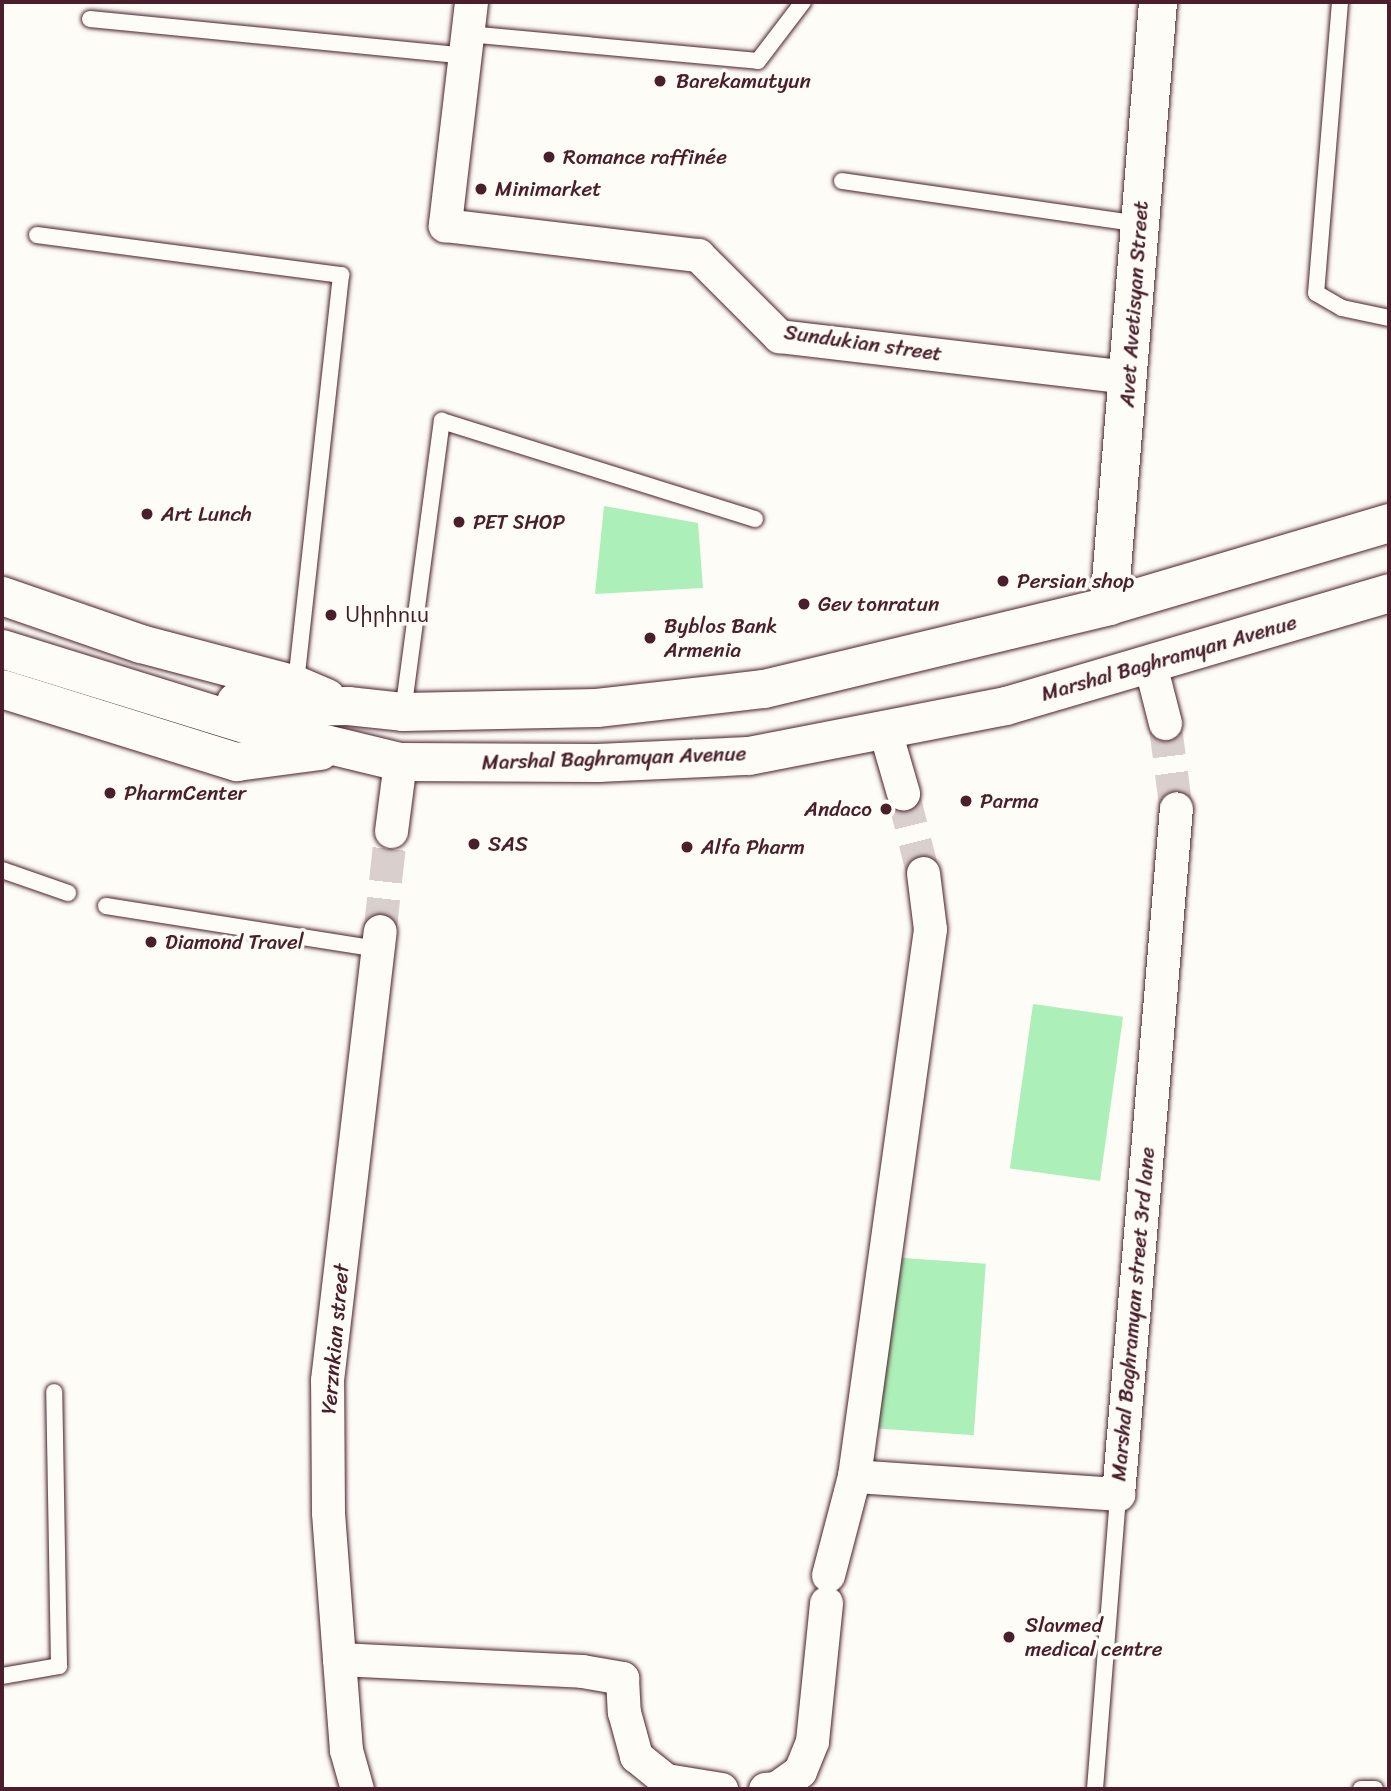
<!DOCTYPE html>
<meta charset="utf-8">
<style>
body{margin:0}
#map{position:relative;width:1391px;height:1791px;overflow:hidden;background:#fdfcf7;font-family:Sriracha,"Noto Sans Armenian",sans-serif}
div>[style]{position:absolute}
.green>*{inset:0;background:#adefb8;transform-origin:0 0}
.minor-tunnel>*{height:33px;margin-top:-16.5px;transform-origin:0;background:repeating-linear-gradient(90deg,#d9d0ce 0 33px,transparent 0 50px)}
.roads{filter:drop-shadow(0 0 2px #4a1f2b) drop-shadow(0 0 2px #4a1f2b)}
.service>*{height:16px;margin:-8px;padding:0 8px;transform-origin:8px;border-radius:8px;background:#fdfcf7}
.minor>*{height:33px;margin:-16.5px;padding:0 16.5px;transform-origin:16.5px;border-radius:16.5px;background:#fdfcf7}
.tertiary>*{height:38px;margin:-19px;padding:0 19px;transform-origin:19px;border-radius:19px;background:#fdfcf7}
.primary>*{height:38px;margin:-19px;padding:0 19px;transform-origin:19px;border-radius:19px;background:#fdfcf7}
.dots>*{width:19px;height:19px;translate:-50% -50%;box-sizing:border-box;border:4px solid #fdfcf7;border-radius:50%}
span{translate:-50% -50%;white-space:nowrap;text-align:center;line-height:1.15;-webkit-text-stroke:7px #fdfcf7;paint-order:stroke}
.poi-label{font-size:21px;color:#4a1f2b}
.left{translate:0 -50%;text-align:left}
.right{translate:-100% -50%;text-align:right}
.street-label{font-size:21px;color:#4a1f2b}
.frame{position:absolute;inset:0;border:4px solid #4a1f2b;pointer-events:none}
</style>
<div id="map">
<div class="green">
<div style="clip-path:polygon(604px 506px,698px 523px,703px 588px,595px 594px)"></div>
<div style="left:1033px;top:1004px;width:91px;height:166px;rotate:8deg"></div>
<div style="left:890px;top:1257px;width:96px;height:172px;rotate:4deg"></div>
</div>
<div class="minor-tunnel">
<div style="left:1165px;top:723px;width:86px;rotate:82.6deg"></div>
<div style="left:903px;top:793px;width:82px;rotate:76deg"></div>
<div style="left:380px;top:931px;width:101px;rotate:-83.7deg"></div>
</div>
<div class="roads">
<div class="service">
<div style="left:1340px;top:2px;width:292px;rotate:94.7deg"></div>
<div style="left:1316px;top:293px;width:30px;rotate:30deg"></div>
<div style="left:1342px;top:308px;width:48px;rotate:12deg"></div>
<div style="left:90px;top:19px;width:377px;rotate:5.6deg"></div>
<div style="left:468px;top:34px;width:291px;rotate:5.3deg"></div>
<div style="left:758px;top:61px;width:74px;rotate:-52.7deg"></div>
<div style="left:842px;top:181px;width:301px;rotate:8.2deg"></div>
<div style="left:37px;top:235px;width:307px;rotate:7.5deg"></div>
<div style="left:341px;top:275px;width:412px;rotate:96.3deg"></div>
<div style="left:403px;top:712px;width:294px;rotate:-82.4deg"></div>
<div style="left:442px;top:421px;width:328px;rotate:17.4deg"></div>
<div style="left:2px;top:870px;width:70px;rotate:19.2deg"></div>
<div style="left:106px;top:906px;width:276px;rotate:9deg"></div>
<div style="left:2px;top:1676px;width:58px;rotate:-10deg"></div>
<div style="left:59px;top:1666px;width:274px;rotate:-91deg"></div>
<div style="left:1095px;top:1789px;width:296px;rotate:-85.5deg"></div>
<div style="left:1361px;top:1789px;width:14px"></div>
</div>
<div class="minor">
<div style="left:471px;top:2px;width:225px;rotate:96.7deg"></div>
<div style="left:445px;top:225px;width:255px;rotate:6.8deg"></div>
<div style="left:698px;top:255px;width:115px;rotate:45deg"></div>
<div style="left:779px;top:336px;width:351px;rotate:6.7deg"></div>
<div style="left:1150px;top:664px;width:61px;rotate:75.7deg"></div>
<div style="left:885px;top:731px;width:65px;rotate:73.8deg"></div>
<div style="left:391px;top:831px;width:70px;rotate:-82.6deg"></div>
<div style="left:923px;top:873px;width:56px;rotate:82.9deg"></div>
<div style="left:930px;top:929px;width:552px;rotate:97.91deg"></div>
<div style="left:854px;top:1476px;width:265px;rotate:3.9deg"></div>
<div style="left:1118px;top:1494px;width:688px;rotate:-85.17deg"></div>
<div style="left:828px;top:1575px;width:102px;rotate:-75.3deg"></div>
<div style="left:339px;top:1659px;width:243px;rotate:2.8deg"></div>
<div style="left:582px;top:1671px;width:41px;rotate:9.9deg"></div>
<div style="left:622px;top:1678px;width:34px;rotate:87deg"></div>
<div style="left:624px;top:1712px;width:46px;rotate:74.7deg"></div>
<div style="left:636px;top:1756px;width:38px;rotate:39deg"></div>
<div style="left:666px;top:1780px;width:56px;rotate:9.3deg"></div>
<div style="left:357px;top:1789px;width:41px;rotate:-105.8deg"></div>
<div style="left:346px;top:1750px;width:91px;rotate:-94.4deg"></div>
<div style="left:339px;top:1659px;width:147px;rotate:-94.3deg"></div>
<div style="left:328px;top:1512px;width:132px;rotate:-90.4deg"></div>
<div style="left:327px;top:1380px;width:452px;rotate:-83.3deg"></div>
<div style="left:765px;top:1789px;width:11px;rotate:-5deg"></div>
<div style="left:776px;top:1788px;width:29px;rotate:-35deg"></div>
<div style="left:800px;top:1771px;width:32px;rotate:-68deg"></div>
<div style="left:812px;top:1741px;width:139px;rotate:-84.2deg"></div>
</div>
<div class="tertiary">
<div style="left:1109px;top:606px;width:606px;rotate:-85.36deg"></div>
</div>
<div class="primary">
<div style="left:2px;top:596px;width:147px;rotate:19.1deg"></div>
<div style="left:141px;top:644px;width:160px;rotate:14.8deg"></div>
<div style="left:296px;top:685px;width:33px;rotate:23deg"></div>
<div style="left:2px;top:649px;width:261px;rotate:17.2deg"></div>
<div style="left:251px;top:726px;width:153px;rotate:13.6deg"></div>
<div style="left:400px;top:762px;width:198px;rotate:0.3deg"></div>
<div style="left:598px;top:763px;width:151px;rotate:-2.7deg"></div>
<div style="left:749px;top:756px;width:262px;rotate:-11deg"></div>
<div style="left:1006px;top:706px;width:399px;rotate:-16.4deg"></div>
<div style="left:2px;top:689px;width:246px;rotate:17.3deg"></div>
<div style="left:237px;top:762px;width:84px;rotate:-7.5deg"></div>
<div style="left:236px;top:702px;width:20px;rotate:18deg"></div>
<div style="left:255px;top:708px;width:93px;rotate:-1.2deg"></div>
<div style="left:348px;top:706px;width:55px;rotate:6.2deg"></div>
<div style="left:403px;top:712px;width:194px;rotate:-1.2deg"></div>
<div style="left:597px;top:708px;width:168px;rotate:-6.5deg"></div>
<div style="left:764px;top:689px;width:355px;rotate:-13.5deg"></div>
<div style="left:1109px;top:606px;width:292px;rotate:-16.5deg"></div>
</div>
</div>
<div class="dots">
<div style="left:660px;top:81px;background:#4a1f2b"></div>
<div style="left:549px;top:157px;background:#4a1f2b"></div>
<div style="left:481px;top:189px;background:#4a1f2b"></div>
<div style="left:147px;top:514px;background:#4a1f2b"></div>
<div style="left:459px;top:522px;background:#4a1f2b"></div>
<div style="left:1003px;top:581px;background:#4a1f2b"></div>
<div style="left:804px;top:604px;background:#4a1f2b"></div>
<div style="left:331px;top:615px;background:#4a1f2b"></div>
<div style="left:650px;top:638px;background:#4a1f2b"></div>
<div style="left:110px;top:793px;background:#4a1f2b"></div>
<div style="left:966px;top:801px;background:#4a1f2b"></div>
<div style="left:886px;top:809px;background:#4a1f2b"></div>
<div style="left:474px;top:844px;background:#4a1f2b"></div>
<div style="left:687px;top:847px;background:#4a1f2b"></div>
<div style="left:151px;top:942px;background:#4a1f2b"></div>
<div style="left:1009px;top:1637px;background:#4a1f2b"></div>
</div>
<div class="poi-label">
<span class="left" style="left:676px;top:81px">Barekamutyun</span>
<span class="left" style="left:563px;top:157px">Romance raffinée</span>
<span class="left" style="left:495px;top:189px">Minimarket</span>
<span class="left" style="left:161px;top:514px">Art Lunch</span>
<span class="left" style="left:473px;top:522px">PET SHOP</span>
<span class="left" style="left:1017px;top:581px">Persian shop</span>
<span class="left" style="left:818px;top:604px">Gev tonratun</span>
<span class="left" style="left:345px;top:615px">Սիրիուս</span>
<span class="left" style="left:664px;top:638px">Byblos Bank<br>Armenia</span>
<span class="left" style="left:124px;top:793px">PharmCenter</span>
<span class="left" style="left:980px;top:801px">Parma</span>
<span class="right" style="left:872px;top:809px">Andaco</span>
<span class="left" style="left:488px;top:844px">SAS</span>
<span class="left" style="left:701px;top:847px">Alfa Pharm</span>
<span class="left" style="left:165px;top:942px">Diamond Travel</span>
<span class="left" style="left:1025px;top:1637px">Slavmed<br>medical centre</span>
</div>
<div class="street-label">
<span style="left:1134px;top:304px;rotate:-86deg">Avet Avetisyan Street</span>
<span style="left:863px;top:343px;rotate:8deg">Sundukian street</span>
<span style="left:1169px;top:658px;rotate:-16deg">Marshal Baghramyan Avenue</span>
<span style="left:614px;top:758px;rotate:-2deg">Marshal Baghramyan Avenue</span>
<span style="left:1133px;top:1314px;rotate:-85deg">Marshal Baghramyan street 3rd lane</span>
<span style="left:335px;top:1339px;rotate:-85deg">Yerznkian street</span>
</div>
<div class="frame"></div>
</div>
